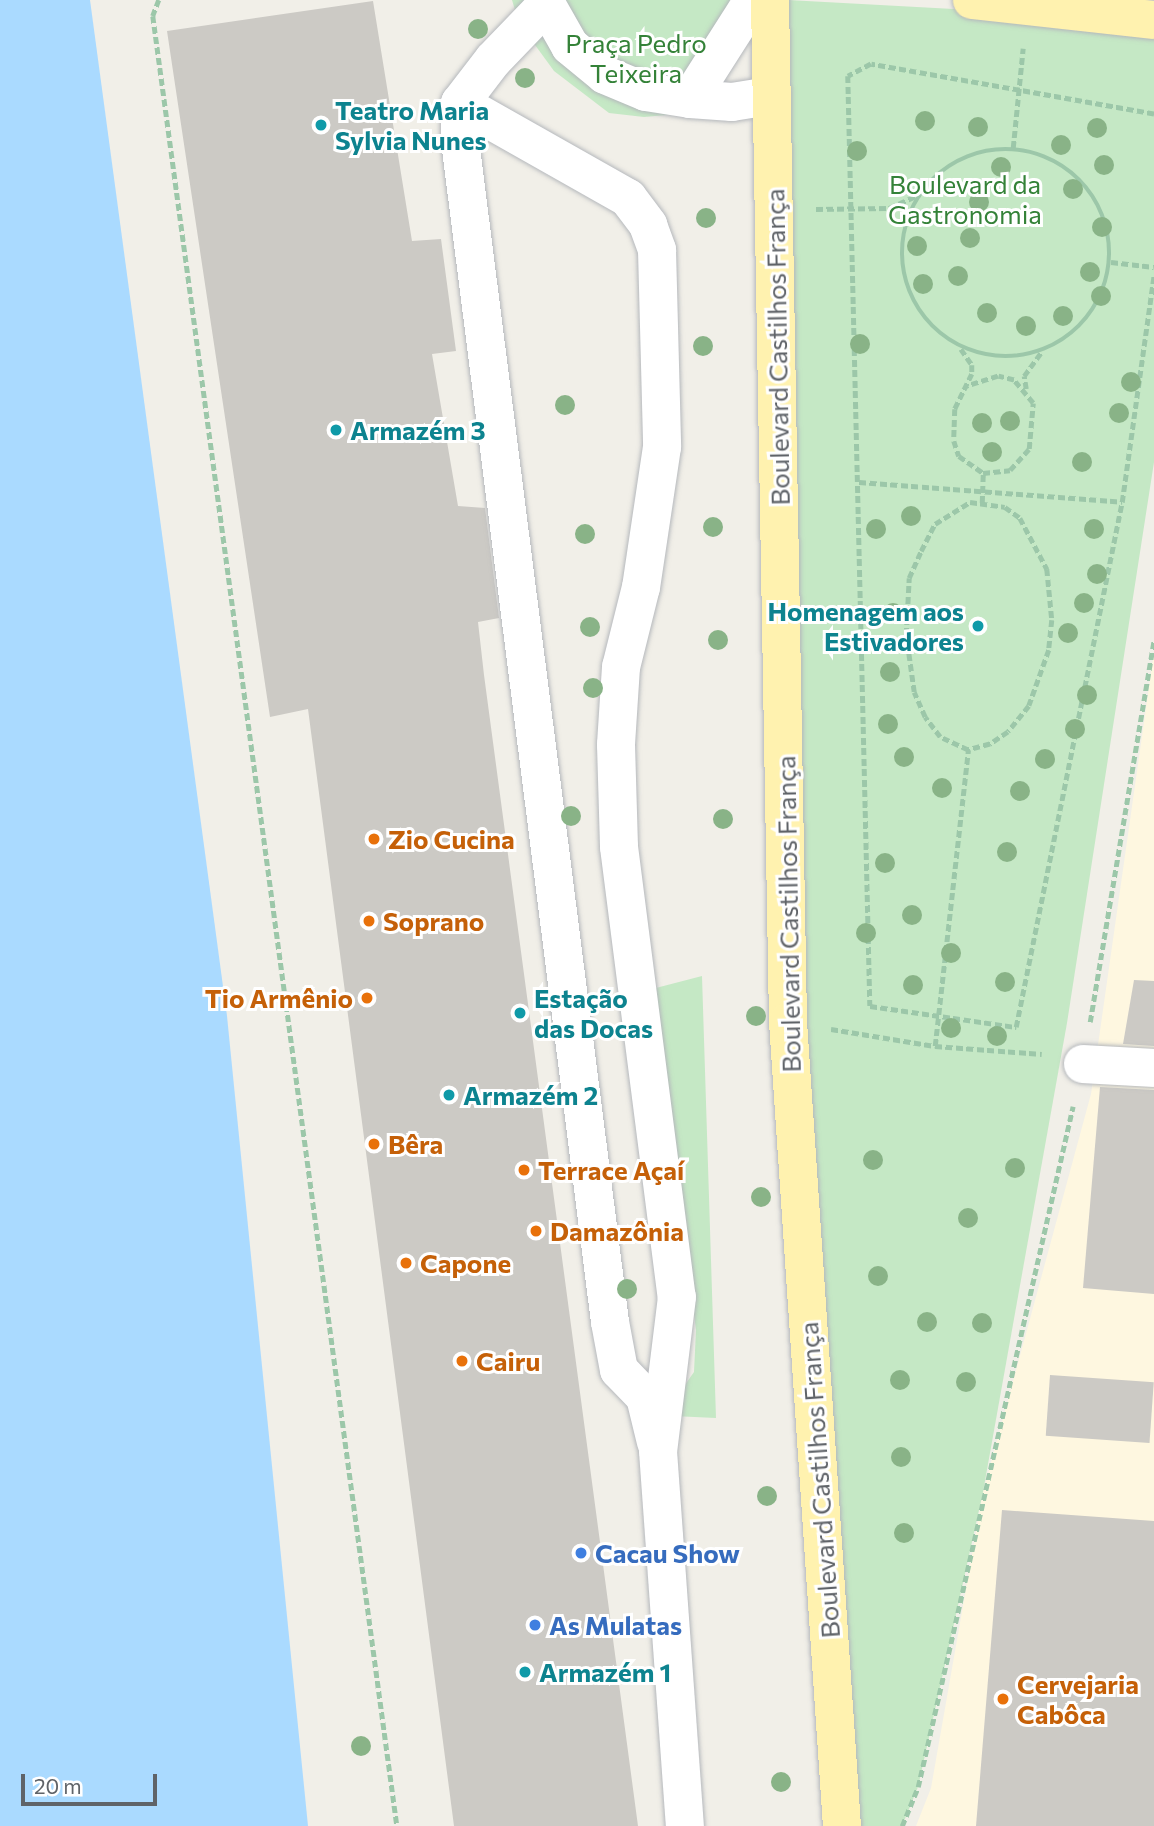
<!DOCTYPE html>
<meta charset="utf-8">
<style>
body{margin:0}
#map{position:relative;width:1154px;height:1826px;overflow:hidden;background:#f1efe8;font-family:Commissioner,sans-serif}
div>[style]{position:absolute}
.commercial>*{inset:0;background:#fef7e0}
.green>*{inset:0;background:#c5e8c5}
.water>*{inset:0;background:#aadaff}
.building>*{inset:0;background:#cccac5;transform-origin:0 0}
.path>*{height:4.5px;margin-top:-2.25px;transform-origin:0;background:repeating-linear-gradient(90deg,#9cc7a9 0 7px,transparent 0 10.5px)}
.path>.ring{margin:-2.25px;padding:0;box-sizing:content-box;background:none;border:4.5px solid #9cc7a9;border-radius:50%}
.roads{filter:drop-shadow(0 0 2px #b5b8bc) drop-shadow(0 0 2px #b5b8bc)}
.minor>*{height:38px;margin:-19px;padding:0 19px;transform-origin:19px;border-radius:19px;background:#fff}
.major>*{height:38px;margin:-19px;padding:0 19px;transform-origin:19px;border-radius:19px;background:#fff2af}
.trees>*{width:20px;height:20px;margin:-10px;border-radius:50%;background:#89b387}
.dots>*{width:19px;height:19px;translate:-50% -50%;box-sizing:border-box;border:4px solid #fff;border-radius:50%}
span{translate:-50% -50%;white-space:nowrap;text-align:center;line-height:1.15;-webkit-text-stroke:6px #fff;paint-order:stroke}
.park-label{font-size:26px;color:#348238}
.culture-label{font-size:26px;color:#0d838f;font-weight:700}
.left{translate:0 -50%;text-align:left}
.right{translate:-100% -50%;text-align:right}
.street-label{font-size:26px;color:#5f6368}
.food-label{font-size:26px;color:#c56008;font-weight:700}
.shop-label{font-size:26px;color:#366cbe;font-weight:700}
.scale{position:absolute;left:21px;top:1774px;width:136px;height:32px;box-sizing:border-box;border:4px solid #5f6368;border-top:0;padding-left:9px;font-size:21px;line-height:24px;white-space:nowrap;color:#5f6368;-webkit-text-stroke:5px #fff;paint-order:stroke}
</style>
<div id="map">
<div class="commercial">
<div style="clip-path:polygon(1154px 652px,1154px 1826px,916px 1826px,931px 1788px,983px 1492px,1091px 1094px)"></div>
</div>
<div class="green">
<div style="clip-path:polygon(512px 0,730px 0,700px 112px,644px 117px,609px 113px,554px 71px,519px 23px)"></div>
<div style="clip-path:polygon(788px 0,1154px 20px,1154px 462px,1067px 1023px,983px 1492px,918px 1787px,902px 1826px,838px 1826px,788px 1022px)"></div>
<div style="clip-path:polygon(702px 976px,716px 1418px,673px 1416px,673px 1402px,694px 1372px,696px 1330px,652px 989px)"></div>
</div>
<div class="water">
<div style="clip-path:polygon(0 0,90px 0,227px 1016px,308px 1826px,0 1826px)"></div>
</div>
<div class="building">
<div style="clip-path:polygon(373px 1px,412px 241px,441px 239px,456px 351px,432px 354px,458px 506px,485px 508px,499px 618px,478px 622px,484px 675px,638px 1826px,454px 1826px,308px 709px,270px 717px,167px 31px)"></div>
<div style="clip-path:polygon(1134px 980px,1154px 981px,1154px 1046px,1123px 1044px)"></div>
<div style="clip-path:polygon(1100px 1087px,1154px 1090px,1154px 1294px,1083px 1288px)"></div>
<div style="left:1050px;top:1375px;width:104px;height:61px;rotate:4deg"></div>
<div style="clip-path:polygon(1002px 1510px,1154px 1521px,1154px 1826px,976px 1826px)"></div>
</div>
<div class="path">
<div style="left:159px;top:0;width:17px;rotate:111deg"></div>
<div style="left:153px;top:16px;width:1826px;rotate:82.32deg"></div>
<div style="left:1154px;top:114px;width:287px;rotate:-170deg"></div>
<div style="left:871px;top:64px;width:26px;rotate:152deg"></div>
<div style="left:848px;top:76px;width:930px;rotate:88.64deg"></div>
<div style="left:870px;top:1006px;width:148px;rotate:8.2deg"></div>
<div style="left:1016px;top:1027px;width:536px;rotate:-78.59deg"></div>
<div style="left:1122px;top:502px;width:230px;rotate:-82deg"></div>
<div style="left:1013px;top:148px;width:100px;rotate:-84.3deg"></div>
<div class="ring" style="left:902px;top:149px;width:203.5px;height:203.5px"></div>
<div style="left:816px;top:209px;width:73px;rotate:-0.8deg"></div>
<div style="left:889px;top:208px;width:34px;rotate:-24deg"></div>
<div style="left:1111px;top:262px;width:43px;rotate:6.6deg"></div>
<div style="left:961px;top:349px;width:19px;rotate:55deg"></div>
<div style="left:972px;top:365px;width:9px;rotate:90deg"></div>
<div style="left:972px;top:374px;width:39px;rotate:116deg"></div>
<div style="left:955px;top:409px;width:32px;rotate:92deg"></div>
<div style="left:954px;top:441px;width:16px;rotate:72deg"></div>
<div style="left:959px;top:456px;width:29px;rotate:35deg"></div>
<div style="left:983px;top:473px;width:27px;rotate:-6deg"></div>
<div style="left:1010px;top:470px;width:28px;rotate:-48deg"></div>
<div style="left:1029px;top:449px;width:46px;rotate:-85deg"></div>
<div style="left:1033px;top:403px;width:30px;rotate:-130deg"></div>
<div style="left:1014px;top:380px;width:16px;rotate:-166deg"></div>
<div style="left:998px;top:376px;width:33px;rotate:162deg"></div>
<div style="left:1026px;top:389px;width:13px;rotate:-99deg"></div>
<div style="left:1024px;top:376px;width:31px;rotate:-54deg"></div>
<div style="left:859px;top:482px;width:264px;rotate:4.3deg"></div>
<div style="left:970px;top:502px;width:35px;rotate:8deg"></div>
<div style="left:1005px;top:507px;width:19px;rotate:36deg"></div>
<div style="left:1020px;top:518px;width:58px;rotate:62.1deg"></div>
<div style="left:1047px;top:569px;width:51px;rotate:84.4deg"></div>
<div style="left:1052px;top:620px;width:30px;rotate:96deg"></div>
<div style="left:1049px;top:650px;width:59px;rotate:109.7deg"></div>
<div style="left:1029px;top:706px;width:33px;rotate:129deg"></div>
<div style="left:1008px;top:732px;width:22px;rotate:146deg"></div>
<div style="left:990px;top:744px;width:23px;rotate:165deg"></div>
<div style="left:968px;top:750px;width:31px;rotate:-155deg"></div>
<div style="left:940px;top:737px;width:25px;rotate:-127deg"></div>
<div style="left:925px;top:717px;width:27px;rotate:-114deg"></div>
<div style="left:914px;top:692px;width:58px;rotate:-98deg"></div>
<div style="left:906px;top:635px;width:57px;rotate:-87deg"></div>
<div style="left:909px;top:578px;width:30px;rotate:-66deg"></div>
<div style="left:921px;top:551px;width:30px;rotate:-63deg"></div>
<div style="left:935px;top:524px;width:41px;rotate:-32.2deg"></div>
<div style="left:982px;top:503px;width:30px;rotate:-88deg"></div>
<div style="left:1090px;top:1022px;width:387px;rotate:-80.5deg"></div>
<div style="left:831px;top:1029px;width:105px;rotate:9.3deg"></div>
<div style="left:935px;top:1046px;width:107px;rotate:4.3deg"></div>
<div style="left:935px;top:1046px;width:298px;rotate:-83.6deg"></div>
<div style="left:902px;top:1826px;width:42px;rotate:-67.7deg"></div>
<div style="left:918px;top:1787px;width:698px;rotate:-77.18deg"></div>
</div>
<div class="roads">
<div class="minor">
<div style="left:544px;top:0;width:53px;rotate:60.5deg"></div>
<div style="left:570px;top:46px;width:45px;rotate:39.6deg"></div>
<div style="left:605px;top:75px;width:44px;rotate:22.5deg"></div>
<div style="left:646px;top:92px;width:45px;rotate:9deg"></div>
<div style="left:690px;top:99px;width:42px;rotate:4.1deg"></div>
<div style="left:732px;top:102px;width:38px;rotate:-9deg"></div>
<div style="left:546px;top:5px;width:76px;rotate:133.9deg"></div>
<div style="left:493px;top:60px;width:54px;rotate:127.5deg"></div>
<div style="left:460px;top:103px;width:38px;rotate:90deg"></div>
<div style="left:460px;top:141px;width:1190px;rotate:82.76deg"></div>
<div style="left:610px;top:1322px;width:49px;rotate:79.4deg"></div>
<div style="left:619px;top:1370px;width:37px;rotate:46deg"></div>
<div style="left:645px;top:1397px;width:46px;rotate:76.3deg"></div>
<div style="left:690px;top:99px;width:117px;rotate:-57.5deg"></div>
<div style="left:460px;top:103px;width:193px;rotate:29.5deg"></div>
<div style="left:628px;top:198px;width:34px;rotate:53deg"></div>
<div style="left:648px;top:225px;width:27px;rotate:70deg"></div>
<div style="left:657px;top:250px;width:197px;rotate:88.5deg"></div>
<div style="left:662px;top:447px;width:142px;rotate:98.5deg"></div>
<div style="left:641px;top:587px;width:82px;rotate:104deg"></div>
<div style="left:621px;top:667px;width:78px;rotate:93.7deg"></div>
<div style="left:616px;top:745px;width:102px;rotate:88.3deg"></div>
<div style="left:619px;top:847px;width:454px;rotate:82.7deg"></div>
<div style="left:677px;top:1297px;width:155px;rotate:97deg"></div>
<div style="left:658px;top:1451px;width:376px;rotate:85.9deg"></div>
<div style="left:1083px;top:1064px;width:71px;rotate:3.2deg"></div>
</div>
<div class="major">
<div style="left:770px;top:0;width:1022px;rotate:88.99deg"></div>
<div style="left:788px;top:1022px;width:806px;rotate:86.16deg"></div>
<div style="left:972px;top:0;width:183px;rotate:6.3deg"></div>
</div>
</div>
<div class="trees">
<div style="left:478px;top:29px"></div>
<div style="left:525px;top:78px"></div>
<div style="left:925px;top:121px"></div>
<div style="left:978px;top:127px"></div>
<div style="left:1097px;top:128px"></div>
<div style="left:1061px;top:145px"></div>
<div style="left:857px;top:151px"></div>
<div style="left:1104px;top:165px"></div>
<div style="left:1001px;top:167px"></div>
<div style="left:1073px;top:189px"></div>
<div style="left:979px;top:202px"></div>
<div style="left:706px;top:218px"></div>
<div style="left:1102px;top:227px"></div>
<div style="left:970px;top:238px"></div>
<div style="left:917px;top:246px"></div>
<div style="left:1090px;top:272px"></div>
<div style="left:958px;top:276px"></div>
<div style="left:923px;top:284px"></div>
<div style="left:1101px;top:296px"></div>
<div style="left:987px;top:313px"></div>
<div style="left:1063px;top:316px"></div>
<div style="left:1026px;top:326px"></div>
<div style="left:860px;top:344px"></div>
<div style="left:703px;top:346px"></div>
<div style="left:1131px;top:382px"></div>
<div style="left:565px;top:405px"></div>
<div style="left:1119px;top:413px"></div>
<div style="left:1010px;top:421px"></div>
<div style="left:982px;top:423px"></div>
<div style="left:992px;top:452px"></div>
<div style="left:1082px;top:462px"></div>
<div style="left:911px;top:516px"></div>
<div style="left:713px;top:527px"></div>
<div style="left:876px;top:529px"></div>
<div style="left:1094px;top:529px"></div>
<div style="left:585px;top:534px"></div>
<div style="left:1097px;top:574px"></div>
<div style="left:1084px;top:603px"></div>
<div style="left:893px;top:613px"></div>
<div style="left:590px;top:627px"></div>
<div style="left:1068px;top:633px"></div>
<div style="left:718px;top:640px"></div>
<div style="left:890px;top:672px"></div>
<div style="left:593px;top:688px"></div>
<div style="left:1087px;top:695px"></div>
<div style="left:888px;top:724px"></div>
<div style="left:1075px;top:729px"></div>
<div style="left:904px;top:757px"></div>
<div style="left:1045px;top:759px"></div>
<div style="left:942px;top:788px"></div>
<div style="left:1020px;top:791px"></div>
<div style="left:571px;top:816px"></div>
<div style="left:723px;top:819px"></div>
<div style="left:1007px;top:852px"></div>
<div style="left:885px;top:863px"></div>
<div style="left:912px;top:915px"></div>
<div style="left:866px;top:933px"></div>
<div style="left:951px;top:953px"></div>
<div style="left:1005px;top:982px"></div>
<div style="left:913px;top:985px"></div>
<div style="left:756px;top:1016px"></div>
<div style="left:951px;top:1028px"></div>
<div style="left:997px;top:1036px"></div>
<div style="left:873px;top:1160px"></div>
<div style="left:1015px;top:1168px"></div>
<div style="left:761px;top:1197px"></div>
<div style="left:968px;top:1218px"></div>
<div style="left:878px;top:1276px"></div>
<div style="left:627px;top:1289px"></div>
<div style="left:927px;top:1322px"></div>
<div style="left:982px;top:1323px"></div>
<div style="left:900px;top:1380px"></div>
<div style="left:966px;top:1382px"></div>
<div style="left:901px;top:1457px"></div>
<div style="left:767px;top:1496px"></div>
<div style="left:904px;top:1533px"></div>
<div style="left:361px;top:1746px"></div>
<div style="left:781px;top:1782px"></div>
</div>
<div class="dots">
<div style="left:321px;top:125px;background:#0f9aa8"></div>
<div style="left:336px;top:430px;background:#0f9aa8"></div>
<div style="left:978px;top:626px;background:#0f9aa8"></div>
<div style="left:374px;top:839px;background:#e8710a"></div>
<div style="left:369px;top:921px;background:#e8710a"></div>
<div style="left:367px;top:998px;background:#e8710a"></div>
<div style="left:520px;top:1013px;background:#0f9aa8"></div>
<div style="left:449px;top:1095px;background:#0f9aa8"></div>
<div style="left:374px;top:1144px;background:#e8710a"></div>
<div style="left:524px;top:1170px;background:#e8710a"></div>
<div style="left:536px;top:1231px;background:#e8710a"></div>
<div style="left:406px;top:1263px;background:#e8710a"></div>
<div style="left:462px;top:1361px;background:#e8710a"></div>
<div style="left:581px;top:1553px;background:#3f7fe0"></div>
<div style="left:535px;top:1625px;background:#3f7fe0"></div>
<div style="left:525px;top:1672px;background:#0f9aa8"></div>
<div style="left:1003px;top:1699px;background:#e8710a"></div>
</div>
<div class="park-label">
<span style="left:636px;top:58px">Praça Pedro<br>Teixeira</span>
<span style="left:965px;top:199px">Boulevard da<br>Gastronomia</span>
</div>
<div class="culture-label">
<span class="left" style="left:335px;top:125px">Teatro Maria<br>Sylvia Nunes</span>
<span class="left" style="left:350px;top:430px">Armazém 3</span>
<span class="right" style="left:964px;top:626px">Homenagem aos<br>Estivadores</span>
<span class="left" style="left:534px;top:1013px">Estação<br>das Docas</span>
<span class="left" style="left:463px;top:1095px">Armazém 2</span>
<span class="left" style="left:539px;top:1672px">Armazém 1</span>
</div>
<div class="street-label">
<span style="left:777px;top:347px;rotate:-91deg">Boulevard Castilhos França</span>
<span style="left:788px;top:914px;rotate:-91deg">Boulevard Castilhos França</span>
<span style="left:819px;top:1480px;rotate:-94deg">Boulevard Castilhos França</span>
</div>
<div class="food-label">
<span class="left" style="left:388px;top:839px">Zio Cucina</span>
<span class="left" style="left:383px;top:921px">Soprano</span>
<span class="right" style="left:353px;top:998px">Tio Armênio</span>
<span class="left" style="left:388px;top:1144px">Bêra</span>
<span class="left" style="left:538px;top:1170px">Terrace Açaí</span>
<span class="left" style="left:550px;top:1231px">Damazônia</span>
<span class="left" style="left:420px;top:1263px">Capone</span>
<span class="left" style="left:476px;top:1361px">Cairu</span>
<span class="left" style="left:1017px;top:1699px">Cervejaria<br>Cabôca</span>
</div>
<div class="shop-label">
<span class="left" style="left:595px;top:1553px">Cacau Show</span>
<span class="left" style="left:549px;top:1625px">As Mulatas</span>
</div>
<div class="scale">20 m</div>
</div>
